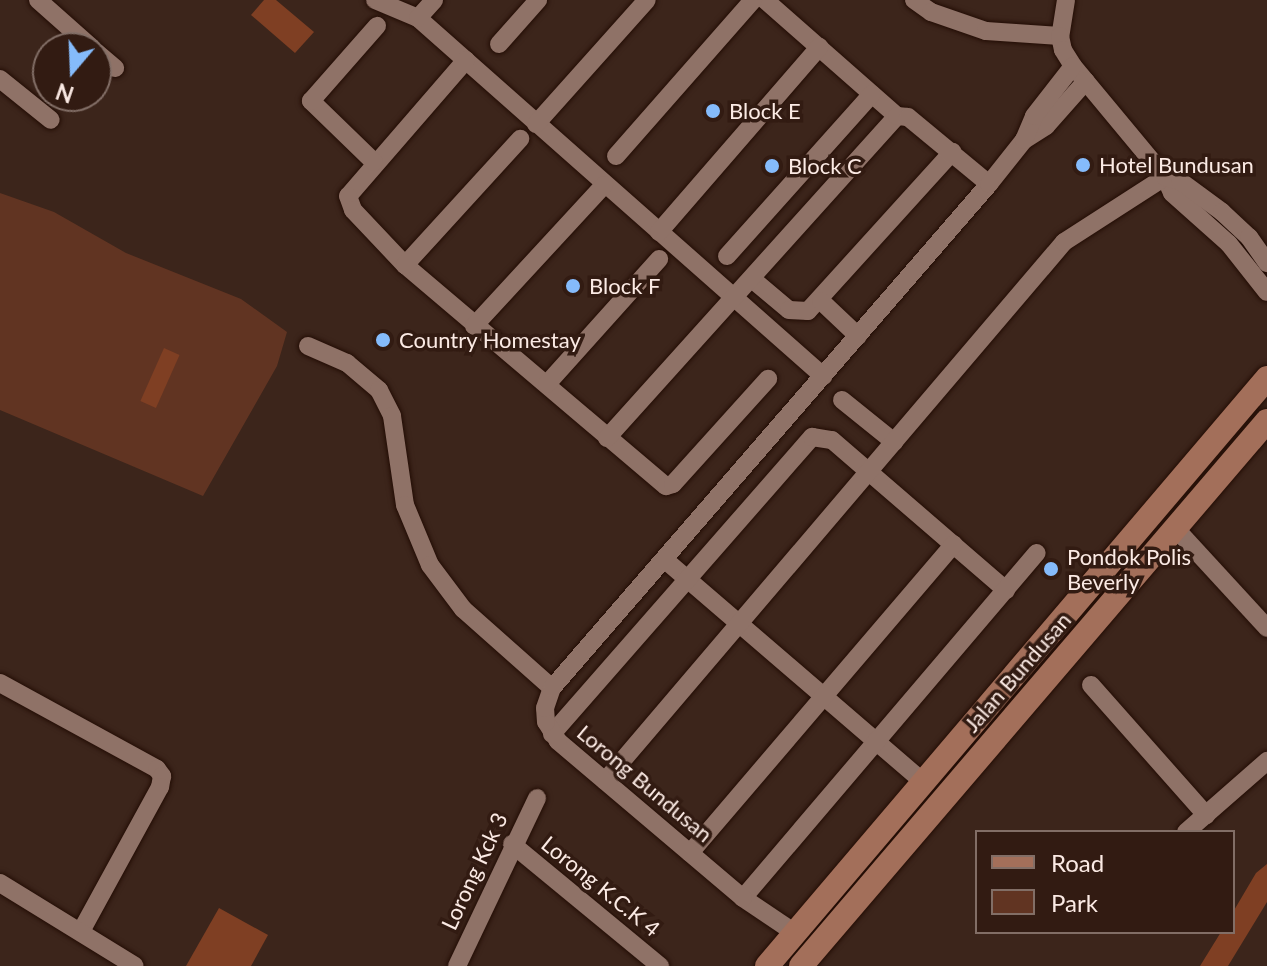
<!DOCTYPE html>
<style>
body{margin:0}
#map{position:relative;width:1267px;height:966px;overflow:hidden;background:#3c251b;font-family:Lato,sans-serif}
div>[style]{position:absolute}
.green>*{inset:0;background:#613422}
.water>*{inset:0;background:#7f3f23;transform-origin:0 0}
.roads{filter:drop-shadow(0 0 2px #230d05) drop-shadow(0 0 2px #230d05)}
.minor>*{height:18px;margin:-9px;padding:0 9px;transform-origin:9px;border-radius:9px;background:#8f7267}
.secondary>*{height:24px;margin:-12px;padding:0 12px;transform-origin:12px;border-radius:12px;background:#a36f5a}
.dots>*{width:22px;height:22px;translate:-50% -50%;box-sizing:border-box;border:4px solid #321b12;border-radius:50%}
span{translate:-50% -50%;white-space:nowrap;text-align:center;line-height:1.15;-webkit-text-stroke:7px #321b12;paint-order:stroke}
.poi-label{font-size:22px;color:#fbeae4}
.left{translate:0 -50%;text-align:left}
.street-label{font-size:22px;color:#fbeae4}
.legend{position:absolute;left:975px;top:830px;width:260px;height:104px;box-sizing:border-box;background:#321b12;border:2px solid #826e66;margin:0;padding:10px 14px;list-style:none;font-size:24px;color:#fbeae4}
.legend li{display:flex;align-items:center;gap:16px;height:40px}
.legend b{width:40px;border:2px solid #826e66}
.north{position:absolute;left:32px;top:32px;width:80px;height:80px;box-sizing:border-box;background:#321b12;border:2px solid #826e66;border-radius:50%;rotate:199deg;font-size:22px;font-weight:700;line-height:32px;text-align:center;color:#fbeae4}
.north::after{content:'';display:block;margin:auto;width:28px;height:36px;background:#85bbfb;clip-path:polygon(50% 0,100% 100%,50% 72%,0 100%)}
</style>
<div id="map">
<div class="green">
<div style="clip-path:polygon(0 193px,54px 212px,126px 253px,241px 299px,287px 332px,277px 366px,203px 496px,0 410px)"></div>
</div>
<div class="water">
<div style="clip-path:polygon(264px 0,276px 0,314px 32px,295px 53px,251px 15px)"></div>
<div style="left:164px;top:348px;width:17px;height:58px;rotate:24deg"></div>
<div style="clip-path:polygon(1267px 864px,1267px 902px,1228px 966px,1200px 966px,1221px 932px,1233px 932px,1233px 912px,1256px 873px)"></div>
<div style="clip-path:polygon(219px 908px,268px 935px,251px 966px,186px 966px)"></div>
</div>
<div class="roads">
<div class="minor">
<div style="left:38px;top:0;width:72px;rotate:41.6deg"></div>
<div style="left:375px;top:0;width:47px;rotate:22.7deg"></div>
<div style="left:418px;top:18px;width:541px;rotate:41.48deg"></div>
<div style="left:765px;top:0;width:176px;rotate:41.3deg"></div>
<div style="left:914px;top:0;width:21px;rotate:35deg"></div>
<div style="left:931px;top:12px;width:58px;rotate:19.1deg"></div>
<div style="left:986px;top:31px;width:74px;rotate:3.9deg"></div>
<div style="left:1066px;top:0;width:36px;rotate:99deg"></div>
<div style="left:1060px;top:36px;width:14px;rotate:78deg"></div>
<div style="left:1063px;top:50px;width:19px;rotate:58deg"></div>
<div style="left:1073px;top:66px;width:144px;rotate:50.3deg"></div>
<div style="left:1165px;top:177px;width:17px;rotate:66deg"></div>
<div style="left:1172px;top:193px;width:76px;rotate:41.8deg"></div>
<div style="left:1229px;top:244px;width:61px;rotate:51.6deg"></div>
<div style="left:418px;top:18px;width:24px;rotate:-48deg"></div>
<div style="left:499px;top:44px;width:59px;rotate:-48.4deg"></div>
<div style="left:96px;top:52px;width:25px;rotate:40deg"></div>
<div style="left:466px;top:60px;width:180px;rotate:130.9deg"></div>
<div style="left:348px;top:196px;width:15px;rotate:70deg"></div>
<div style="left:353px;top:210px;width:76px;rotate:46.6deg"></div>
<div style="left:405px;top:265px;width:342px;rotate:40.3deg"></div>
<div style="left:666px;top:486px;width:7px;rotate:-16deg"></div>
<div style="left:673px;top:484px;width:142px;rotate:-47.9deg"></div>
<div style="left:0;top:79px;width:65px;rotate:38.8deg"></div>
<div style="left:536px;top:124px;width:166px;rotate:-48.2deg"></div>
<div style="left:1024px;top:140px;width:26px;rotate:-32deg"></div>
<div style="left:1046px;top:126px;width:60px;rotate:-48.4deg"></div>
<div style="left:616px;top:156px;width:208px;rotate:-48.7deg"></div>
<div style="left:374px;top:162px;width:88px;rotate:-135.9deg"></div>
<div style="left:311px;top:101px;width:100px;rotate:-48.7deg"></div>
<div style="left:659px;top:232px;width:245px;rotate:-49.1deg"></div>
<div style="left:727px;top:256px;width:217px;rotate:-48.2deg"></div>
<div style="left:405px;top:265px;width:171px;rotate:-47.6deg"></div>
<div style="left:752px;top:279px;width:48px;rotate:40deg"></div>
<div style="left:789px;top:310px;width:19px;rotate:3deg"></div>
<div style="left:808px;top:311px;width:215px;rotate:-47.8deg"></div>
<div style="left:821px;top:301px;width:51px;rotate:43.4deg"></div>
<div style="left:474px;top:326px;width:192px;rotate:-47.3deg"></div>
<div style="left:308px;top:346px;width:43px;rotate:23.6deg"></div>
<div style="left:347px;top:363px;width:42px;rotate:40.2deg"></div>
<div style="left:379px;top:390px;width:29px;rotate:63deg"></div>
<div style="left:392px;top:416px;width:90px;rotate:81.7deg"></div>
<div style="left:405px;top:505px;width:65px;rotate:67.4deg"></div>
<div style="left:430px;top:565px;width:55px;rotate:53.1deg"></div>
<div style="left:463px;top:609px;width:119px;rotate:41.6deg"></div>
<div style="left:547px;top:384px;width:168px;rotate:-48.1deg"></div>
<div style="left:842px;top:400px;width:67px;rotate:38.9deg"></div>
<div style="left:607px;top:438px;width:433px;rotate:-48deg"></div>
<div style="left:897px;top:116px;width:11px;rotate:5deg"></div>
<div style="left:908px;top:117px;width:105px;rotate:39.6deg"></div>
<div style="left:1177px;top:530px;width:133px;rotate:47.4deg"></div>
<div style="left:664px;top:559px;width:342px;rotate:40.7deg"></div>
<div style="left:0;top:683px;width:179px;rotate:28.7deg"></div>
<div style="left:157px;top:769px;width:9px;rotate:54deg"></div>
<div style="left:162px;top:776px;width:11px;rotate:100deg"></div>
<div style="left:160px;top:787px;width:164px;rotate:118.7deg"></div>
<div style="left:1091px;top:685px;width:174px;rotate:48.5deg"></div>
<div style="left:552px;top:734px;width:395px;rotate:-48.8deg"></div>
<div style="left:812px;top:437px;width:20px;rotate:9deg"></div>
<div style="left:832px;top:440px;width:230px;rotate:40.8deg"></div>
<div style="left:605px;top:781px;width:708px;rotate:-49.58deg"></div>
<div style="left:1064px;top:242px;width:120px;rotate:-32.8deg"></div>
<div style="left:1165px;top:177px;width:16px;rotate:15deg"></div>
<div style="left:1180px;top:181px;width:52px;rotate:36.4deg"></div>
<div style="left:1222px;top:212px;width:37px;rotate:43deg"></div>
<div style="left:1249px;top:237px;width:32px;rotate:55deg"></div>
<div style="left:1186px;top:832px;width:108px;rotate:-41.2deg"></div>
<div style="left:512px;top:844px;width:192px;rotate:39.5deg"></div>
<div style="left:690px;top:853px;width:406px;rotate:-49.5deg"></div>
<div style="left:0;top:883px;width:158px;rotate:31.6deg"></div>
<div style="left:743px;top:898px;width:453px;rotate:-49.6deg"></div>
<div style="left:795px;top:933px;width:63px;rotate:-146.1deg"></div>
<div style="left:743px;top:898px;width:243px;rotate:-139.7deg"></div>
<div style="left:558px;top:741px;width:22px;rotate:-122deg"></div>
<div style="left:546px;top:722px;width:14px;rotate:-94deg"></div>
<div style="left:545px;top:708px;width:21px;rotate:-71deg"></div>
<div style="left:552px;top:688px;width:667px;rotate:-49.07deg"></div>
<div style="left:989px;top:184px;width:56px;rotate:-51.5deg"></div>
<div style="left:1024px;top:140px;width:26px;rotate:-67deg"></div>
<div style="left:1034px;top:116px;width:63px;rotate:-52deg"></div>
<div style="left:457px;top:966px;width:186px;rotate:-64.5deg"></div>
</div>
<div class="secondary">
<div style="left:767px;top:966px;width:772px;rotate:-49.62deg"></div>
<div style="left:801px;top:966px;width:717px;rotate:-49.47deg"></div>
</div>
</div>
<div class="dots">
<div style="left:713px;top:111px;background:#85bbfb"></div>
<div style="left:1083px;top:165px;background:#85bbfb"></div>
<div style="left:772px;top:166px;background:#85bbfb"></div>
<div style="left:573px;top:286px;background:#85bbfb"></div>
<div style="left:383px;top:340px;background:#85bbfb"></div>
<div style="left:1051px;top:569px;background:#85bbfb"></div>
</div>
<div class="poi-label">
<span class="left" style="left:729px;top:111px">Block E</span>
<span class="left" style="left:1099px;top:165px">Hotel Bundusan</span>
<span class="left" style="left:788px;top:166px">Block C</span>
<span class="left" style="left:589px;top:286px">Block F</span>
<span class="left" style="left:399px;top:340px">Country Homestay</span>
<span class="left" style="left:1067px;top:569px">Pondok Polis<br>Beverly</span>
</div>
<div class="street-label">
<span style="left:1017px;top:672px;rotate:-49deg">Jalan Bundusan</span>
<span style="left:645px;top:783px;rotate:40deg">Lorong Bundusan</span>
<span style="left:474px;top:871px;rotate:-65deg">Lorong Kck 3</span>
<span style="left:601px;top:886px;rotate:39deg">Lorong K.C.K 4</span>
</div>
<ul class="legend">
<li><b style="height:10px;background:#a36f5a"></b>Road</li>
<li><b style="height:22px;background:#613422"></b>Park</li>
</ul>
<div class="north">N</div>
</div>
